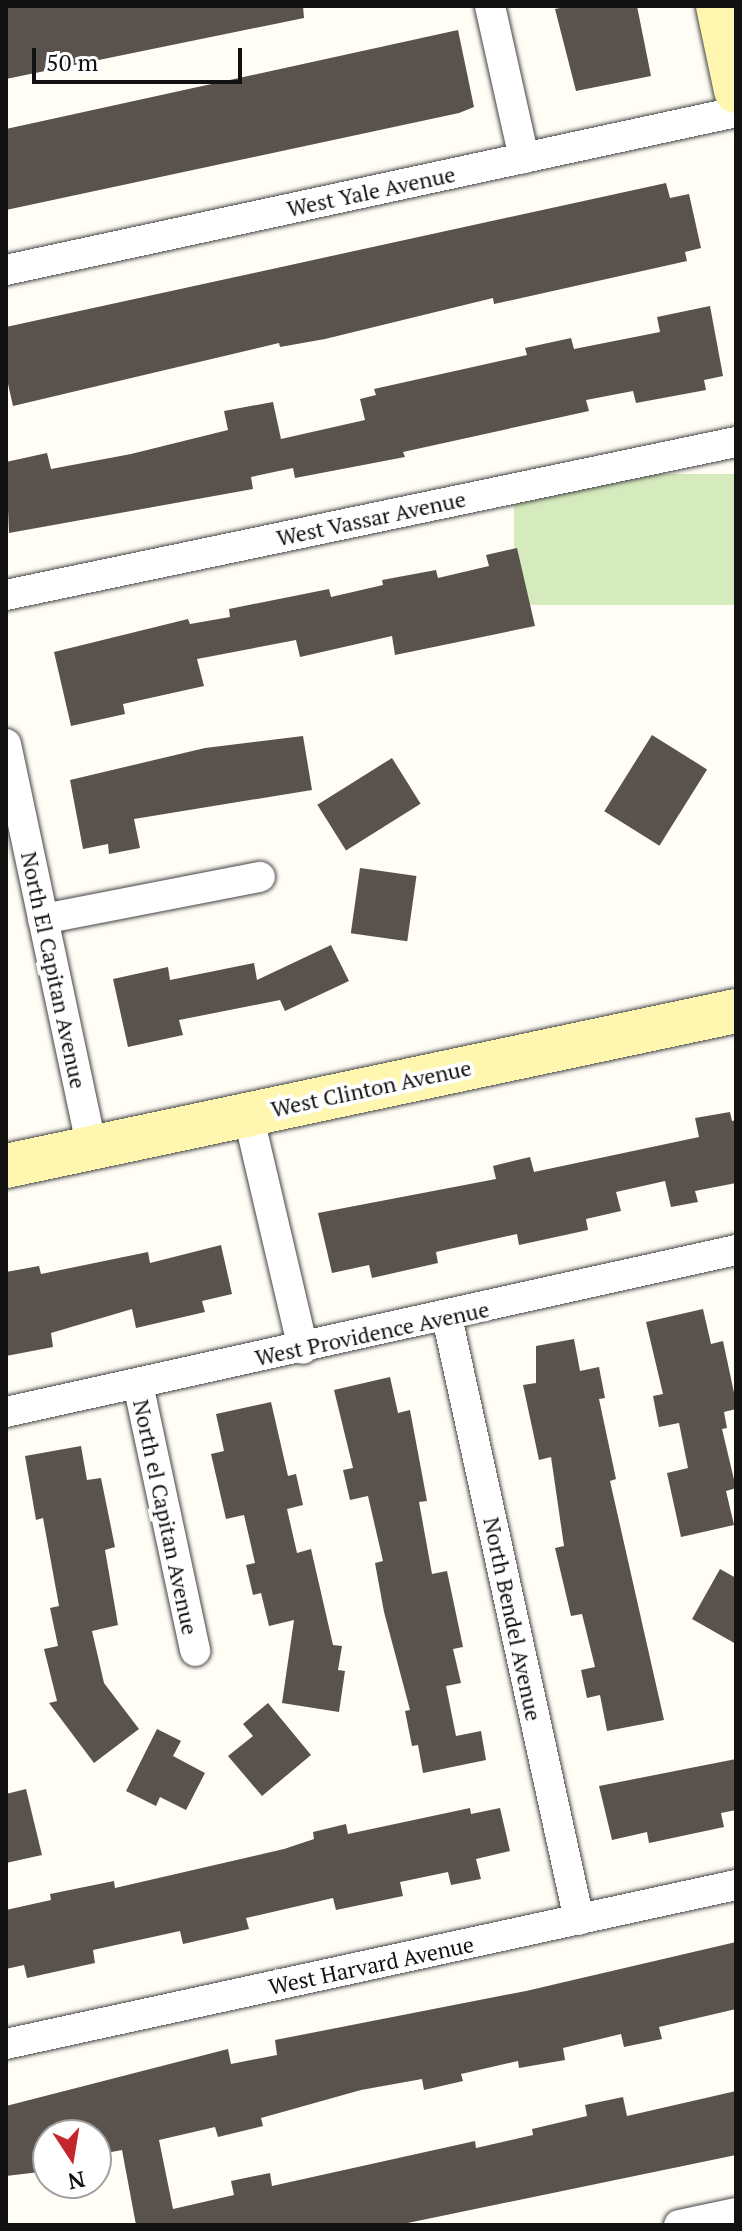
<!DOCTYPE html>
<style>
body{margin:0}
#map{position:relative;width:742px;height:2231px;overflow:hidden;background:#fffdf5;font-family:"PT Serif",serif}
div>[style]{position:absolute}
.green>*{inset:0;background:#d5ebbd;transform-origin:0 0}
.building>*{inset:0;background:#5a524d;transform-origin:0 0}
.roads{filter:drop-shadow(0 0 2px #444) drop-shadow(0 0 2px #444)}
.street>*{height:30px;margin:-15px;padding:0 15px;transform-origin:15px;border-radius:15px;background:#fff}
.secondary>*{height:44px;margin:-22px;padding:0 22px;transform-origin:22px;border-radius:22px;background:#fff6b0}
span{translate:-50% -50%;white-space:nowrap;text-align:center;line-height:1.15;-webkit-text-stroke:8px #fff;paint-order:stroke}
.street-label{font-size:22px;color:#111}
.frame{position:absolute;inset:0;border:8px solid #111;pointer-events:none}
.north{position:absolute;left:32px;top:2119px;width:80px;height:80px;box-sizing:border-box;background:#fff;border:2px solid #a0a0a0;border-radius:50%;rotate:168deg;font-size:22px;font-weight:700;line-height:32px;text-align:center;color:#111}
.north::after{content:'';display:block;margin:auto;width:28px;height:36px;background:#c4262e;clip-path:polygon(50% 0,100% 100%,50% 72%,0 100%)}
.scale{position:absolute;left:32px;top:48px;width:210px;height:36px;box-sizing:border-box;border:4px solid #111;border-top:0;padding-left:10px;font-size:24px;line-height:28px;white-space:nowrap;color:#111;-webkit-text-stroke:6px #fff;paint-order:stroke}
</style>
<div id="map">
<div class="green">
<div style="left:736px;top:474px;width:131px;height:222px;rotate:90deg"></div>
</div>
<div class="building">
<div style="clip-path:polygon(6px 6px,303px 6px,304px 18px,6px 79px)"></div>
<div style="clip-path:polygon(570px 6px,637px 6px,651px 76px,576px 91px,555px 9px)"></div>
<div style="clip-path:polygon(458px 30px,474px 107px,459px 113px,6px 210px,6px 129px)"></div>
<div style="clip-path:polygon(666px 183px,670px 198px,689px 194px,701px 248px,685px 252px,687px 261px,494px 304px,493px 298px,325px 339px,280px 347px,279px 343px,13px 406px,6px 375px,6px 327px)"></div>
<div style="clip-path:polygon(710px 306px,723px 376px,704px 380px,706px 390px,636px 403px,633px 391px,586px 400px,589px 411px,403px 452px,405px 457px,295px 478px,293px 468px,251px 477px,253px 489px,9px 533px,6px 462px,47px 453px,51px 469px,131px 454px,228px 430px,224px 411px,273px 402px,281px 439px,365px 420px,360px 399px,376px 395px,374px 389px,527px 355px,525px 348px,571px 338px,574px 349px,660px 332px,657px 317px)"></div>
<div style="clip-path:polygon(517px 548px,535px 626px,395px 655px,392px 636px,300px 657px,296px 640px,197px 659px,204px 686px,123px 704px,125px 714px,71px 726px,54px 652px,188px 619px,190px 624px,230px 617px,229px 609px,329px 589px,331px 597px,383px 585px,382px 580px,436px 570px,438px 578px,489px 566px,486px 555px)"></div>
<div style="left:652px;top:735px;width:65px;height:90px;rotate:32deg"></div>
<div style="clip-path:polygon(303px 736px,312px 790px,134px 819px,140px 848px,109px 854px,108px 844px,83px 849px,70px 780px,205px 748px)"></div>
<div style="left:392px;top:758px;width:54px;height:88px;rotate:58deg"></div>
<div style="left:360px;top:868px;width:57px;height:66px;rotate:8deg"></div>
<div style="clip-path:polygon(331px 945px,349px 981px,285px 1011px,280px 1000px,179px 1020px,183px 1035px,128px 1047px,113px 979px,168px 967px,170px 980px,254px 963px,257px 980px)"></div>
<div style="clip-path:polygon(730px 1112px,732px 1121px,736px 1120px,736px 1183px,695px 1191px,698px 1202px,671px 1207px,665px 1181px,616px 1192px,621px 1211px,586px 1219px,588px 1230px,519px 1245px,517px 1234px,436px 1252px,438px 1263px,372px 1278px,369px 1265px,332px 1273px,318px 1213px,496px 1179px,493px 1166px,530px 1157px,534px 1172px,699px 1137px,695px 1118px)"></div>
<div style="clip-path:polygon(221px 1245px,232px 1294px,202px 1301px,205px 1312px,136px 1328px,132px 1309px,51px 1333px,53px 1347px,6px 1356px,6px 1272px,39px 1266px,41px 1274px,148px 1252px,150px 1263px)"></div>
<div style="clip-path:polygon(703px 1309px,711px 1344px,723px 1341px,736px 1402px,736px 1409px,724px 1412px,727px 1428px,722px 1429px,736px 1488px,726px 1491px,734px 1525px,681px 1537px,667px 1473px,688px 1468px,679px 1423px,659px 1427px,653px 1396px,663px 1394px,646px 1322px)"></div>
<div style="clip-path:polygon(574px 1339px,580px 1371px,599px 1367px,605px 1398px,599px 1399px,616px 1479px,610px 1481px,664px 1720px,607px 1731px,600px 1695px,587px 1698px,581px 1670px,595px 1667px,582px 1614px,571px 1616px,555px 1548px,564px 1546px,551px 1457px,539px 1460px,523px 1385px,536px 1383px,536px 1346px)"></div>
<div style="clip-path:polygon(390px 1377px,398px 1413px,410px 1410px,427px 1501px,419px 1502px,432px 1574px,447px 1571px,463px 1647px,453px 1649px,461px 1683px,446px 1686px,456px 1736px,481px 1731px,486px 1760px,423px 1773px,418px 1745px,412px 1746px,405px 1711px,410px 1710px,384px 1612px,375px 1563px,383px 1561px,368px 1496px,350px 1500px,343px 1470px,353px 1468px,334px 1390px)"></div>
<div style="clip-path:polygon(271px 1402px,288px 1476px,296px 1474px,303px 1505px,287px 1509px,297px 1553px,311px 1549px,333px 1645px,342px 1646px,338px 1670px,345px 1671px,339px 1712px,282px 1703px,294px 1620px,269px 1626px,261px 1593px,253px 1595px,246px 1565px,255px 1563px,244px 1515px,226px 1519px,211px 1454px,224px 1451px,216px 1414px)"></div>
<div style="clip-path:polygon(81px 1446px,87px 1480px,101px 1478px,115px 1547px,105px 1550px,118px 1625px,92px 1631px,104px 1683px,139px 1729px,94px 1763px,49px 1703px,57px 1701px,44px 1649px,58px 1646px,50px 1608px,59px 1606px,43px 1518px,36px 1520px,25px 1456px)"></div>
<div style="clip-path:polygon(720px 1569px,736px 1578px,736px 1644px,692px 1619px)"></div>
<div style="clip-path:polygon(268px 1703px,311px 1755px,262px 1796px,228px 1756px,253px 1736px,243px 1724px)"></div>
<div style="clip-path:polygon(157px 1729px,181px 1741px,173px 1756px,205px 1773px,186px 1810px,160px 1797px,156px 1806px,126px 1791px)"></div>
<div style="clip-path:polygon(736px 1759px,736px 1810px,721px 1813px,724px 1827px,649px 1843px,647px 1832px,612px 1840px,599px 1786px)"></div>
<div style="clip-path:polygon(26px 1789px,42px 1855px,6px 1863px,6px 1794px)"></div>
<div style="clip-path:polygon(470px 1808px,471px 1814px,500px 1808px,510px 1851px,476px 1859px,481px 1879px,451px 1885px,448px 1872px,400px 1882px,403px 1896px,336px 1910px,333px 1898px,246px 1918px,249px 1929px,183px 1944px,180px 1931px,93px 1950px,95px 1963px,27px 1978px,24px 1965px,6px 1969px,6px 1910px,51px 1900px,50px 1894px,114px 1881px,115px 1888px,284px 1849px,314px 1839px,313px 1832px,346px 1824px,348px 1834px)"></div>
<div style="clip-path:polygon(736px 1942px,736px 2009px,659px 2027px,662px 2039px,624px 2047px,621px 2034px,563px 2048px,565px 2060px,519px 2068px,518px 2061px,461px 2074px,463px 2081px,424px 2090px,422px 2079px,361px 2090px,261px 2118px,263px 2126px,218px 2137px,215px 2127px,159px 2140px,173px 2209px,234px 2195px,231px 2181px,270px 2173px,272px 2186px,475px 2141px,476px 2148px,533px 2135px,532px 2129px,587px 2116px,585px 2105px,623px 2097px,627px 2116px,736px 2091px,736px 2155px,398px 2225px,136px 2225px,122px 2150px,96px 2155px,96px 2135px,48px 2135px,48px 2171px,6px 2176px,6px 2106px,228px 2049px,231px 2064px,277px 2055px,275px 2040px,526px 1991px)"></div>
</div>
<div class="roads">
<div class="street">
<div style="left:490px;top:6px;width:156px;rotate:77.4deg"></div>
<div style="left:6px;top:270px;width:747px;rotate:-12.21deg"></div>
<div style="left:6px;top:595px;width:746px;rotate:-11.84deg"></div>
<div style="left:6px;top:744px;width:414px;rotate:78deg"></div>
<div style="left:43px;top:919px;width:221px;rotate:-11deg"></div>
<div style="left:248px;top:1114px;width:241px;rotate:76.8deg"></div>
<div style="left:447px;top:1317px;width:617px;rotate:77.65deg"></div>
<div style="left:138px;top:1384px;width:273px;rotate:77.9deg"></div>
<div style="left:6px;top:1412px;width:748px;rotate:-12.51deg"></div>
<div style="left:6px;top:2044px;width:747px;rotate:-12.29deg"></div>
<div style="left:679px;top:2225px;width:58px;rotate:-11.9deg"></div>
</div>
<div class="secondary">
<div style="left:718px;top:6px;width:87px;rotate:78deg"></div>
<div style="left:6px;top:1166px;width:746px;rotate:-11.99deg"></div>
</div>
</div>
<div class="street-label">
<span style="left:371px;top:191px;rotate:-12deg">West Yale Avenue</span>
<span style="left:371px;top:518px;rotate:-12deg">West Vassar Avenue</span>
<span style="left:54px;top:970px;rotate:78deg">North El Capitan Avenue</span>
<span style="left:371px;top:1088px;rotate:-12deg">West Clinton Avenue</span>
<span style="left:372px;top:1333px;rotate:-12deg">West Providence Avenue</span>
<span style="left:166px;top:1517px;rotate:78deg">North el Capitan Avenue</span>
<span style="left:513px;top:1619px;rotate:78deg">North Bendel Avenue</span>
<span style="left:371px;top:1965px;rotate:-12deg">West Harvard Avenue</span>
</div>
<div class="frame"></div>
<div class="north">N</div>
<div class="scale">50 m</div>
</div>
